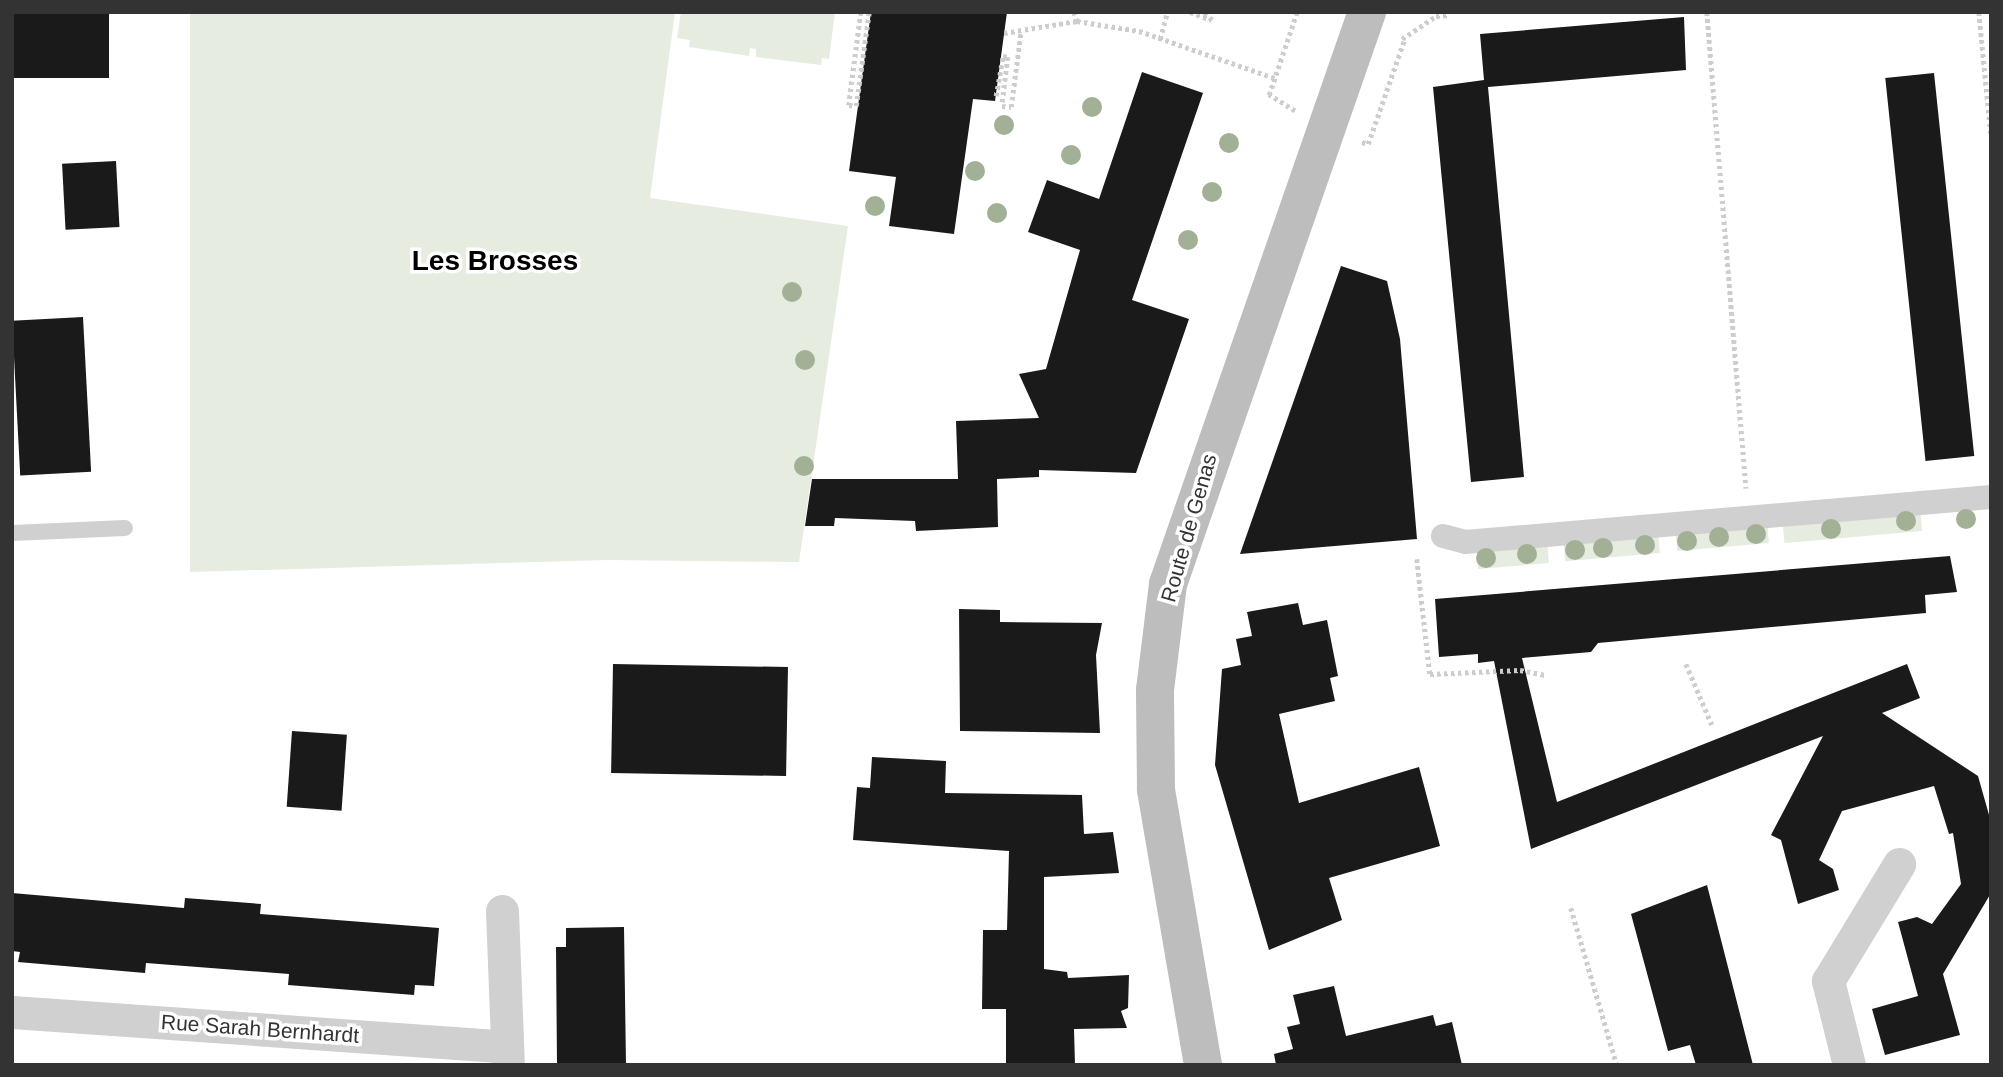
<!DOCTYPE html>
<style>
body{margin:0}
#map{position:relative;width:2003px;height:1077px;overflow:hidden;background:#fff;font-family:Helvetica,sans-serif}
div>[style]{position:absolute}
.green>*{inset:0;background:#e6ecdf;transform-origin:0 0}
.building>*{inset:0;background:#1a1a1a;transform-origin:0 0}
.path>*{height:4.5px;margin-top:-2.25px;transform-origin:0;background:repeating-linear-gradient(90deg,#cdcdcd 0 3.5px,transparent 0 7px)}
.service>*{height:16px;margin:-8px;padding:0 8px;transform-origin:8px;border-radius:8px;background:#d0d0d0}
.pedestrian>*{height:24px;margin:-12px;padding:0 12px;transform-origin:12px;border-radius:12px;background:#d0d0d0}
.minor>*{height:33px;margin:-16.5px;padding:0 16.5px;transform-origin:16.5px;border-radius:16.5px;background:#d0d0d0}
.secondary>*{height:38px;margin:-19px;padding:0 19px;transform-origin:19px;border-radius:19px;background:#bdbdbd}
.trees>*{width:20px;height:20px;margin:-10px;border-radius:50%;background:#a2b095}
span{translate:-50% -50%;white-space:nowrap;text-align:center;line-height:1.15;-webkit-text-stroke:7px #fff;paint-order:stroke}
.street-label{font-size:21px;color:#333}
.district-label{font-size:28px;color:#000;font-weight:700}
.frame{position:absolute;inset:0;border:14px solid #333;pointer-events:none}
</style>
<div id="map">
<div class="green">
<div style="clip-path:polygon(190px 12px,675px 12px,650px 198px,848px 226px,799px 562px,608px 560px,190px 572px)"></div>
<div style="clip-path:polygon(681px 12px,835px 12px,829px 59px,822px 58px,821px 65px,756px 57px,756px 49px,750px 48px,749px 56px,689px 47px,690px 40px,677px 38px)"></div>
<div style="left:1920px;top:509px;width:22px;height:138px;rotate:85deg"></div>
<div style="left:1767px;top:521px;width:22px;height:92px;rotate:85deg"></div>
<div style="left:1658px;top:531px;width:22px;height:95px;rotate:85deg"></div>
<div style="left:1547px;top:541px;width:22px;height:71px;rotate:85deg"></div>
</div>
<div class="building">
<div style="left:12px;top:12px;width:97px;height:66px"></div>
<div style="clip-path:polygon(871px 12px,1007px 12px,995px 101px,973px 99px,954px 234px,889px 226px,896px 177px,849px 171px)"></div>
<div style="clip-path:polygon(1684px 17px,1686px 70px,1488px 87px,1524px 477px,1471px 482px,1433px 87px,1484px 80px,1480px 34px)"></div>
<div style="clip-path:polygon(1142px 72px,1203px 93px,1132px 300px,1189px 319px,1136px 473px,1039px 470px,1039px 477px,997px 479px,998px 527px,916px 531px,915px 521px,835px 518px,834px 526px,805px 526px,812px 479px,958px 479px,956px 421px,1039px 418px,1019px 374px,1046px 369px,1080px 250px,1028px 232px,1047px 180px,1099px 199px)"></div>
<div style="left:1934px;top:73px;width:385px;height:49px;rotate:84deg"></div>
<div style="left:116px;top:161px;width:66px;height:54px;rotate:87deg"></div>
<div style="clip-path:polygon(1341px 266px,1387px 281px,1400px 339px,1417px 539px,1240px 554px)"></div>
<div style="left:83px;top:317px;width:155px;height:71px;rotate:87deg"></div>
<div style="clip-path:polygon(1950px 556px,1957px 592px,1925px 595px,1926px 613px,1598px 643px,1591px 652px,1522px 658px,1557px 802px,1907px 664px,1920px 698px,1882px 713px,1978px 776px,1991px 822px,1991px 893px,1943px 974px,1960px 1035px,1885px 1055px,1872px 1009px,1918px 996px,1898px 922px,1917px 917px,1932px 924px,1961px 884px,1953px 833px,1949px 834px,1934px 786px,1842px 811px,1819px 860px,1833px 869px,1839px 890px,1798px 904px,1781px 840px,1771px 835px,1823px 736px,1531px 849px,1494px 661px,1478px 663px,1478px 654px,1439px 657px,1435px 599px)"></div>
<div style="clip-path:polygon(1298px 603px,1303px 625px,1327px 620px,1338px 676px,1330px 678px,1335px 701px,1279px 714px,1299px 803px,1419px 767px,1440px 846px,1329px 878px,1342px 920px,1269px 950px,1215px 765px,1222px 669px,1241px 665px,1236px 639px,1252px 636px,1247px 612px)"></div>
<div style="clip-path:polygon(959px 609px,1000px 610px,1000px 622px,1102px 623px,1096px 655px,1100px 733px,960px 731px)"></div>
<div style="left:613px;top:664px;width:175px;height:109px;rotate:1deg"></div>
<div style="left:292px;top:731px;width:55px;height:76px;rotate:4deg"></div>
<div style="clip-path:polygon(872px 757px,946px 761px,945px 793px,1082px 795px,1084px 834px,1113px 832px,1119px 873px,1044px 877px,1044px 969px,1067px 972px,1068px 978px,1129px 975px,1128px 1008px,1121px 1011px,1127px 1028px,1074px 1029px,1075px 1065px,1006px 1065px,1006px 1009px,982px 1009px,983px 930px,1007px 930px,1009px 851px,853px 840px,857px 787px,870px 788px)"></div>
<div style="clip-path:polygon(1707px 885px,1753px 1065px,1696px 1065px,1690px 1045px,1668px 1051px,1631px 914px)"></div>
<div style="clip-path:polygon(12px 893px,184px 908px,185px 898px,261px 904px,260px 914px,439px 928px,434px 986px,415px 985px,414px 995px,288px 985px,289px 974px,146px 963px,145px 973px,18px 962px,20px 952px,12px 951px)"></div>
<div style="clip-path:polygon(624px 927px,626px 1065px,557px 1065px,556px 947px,566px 947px,566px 928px)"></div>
<div style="clip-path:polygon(1334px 986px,1346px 1036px,1433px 1015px,1436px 1026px,1452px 1022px,1462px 1065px,1276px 1065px,1274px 1054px,1293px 1049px,1287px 1027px,1300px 1024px,1293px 995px)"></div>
</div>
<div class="path">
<div style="left:861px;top:12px;width:94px;rotate:97.4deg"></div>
<div style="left:849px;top:105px;width:7px;rotate:8deg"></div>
<div style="left:856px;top:106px;width:95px;rotate:-82.1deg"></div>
<div style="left:1074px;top:12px;width:9px;rotate:72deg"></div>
<div style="left:1190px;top:12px;width:23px;rotate:20deg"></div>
<div style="left:1212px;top:20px;width:12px;rotate:-138deg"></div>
<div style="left:1707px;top:12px;width:478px;rotate:85.3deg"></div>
<div style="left:1979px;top:12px;width:123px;rotate:84.4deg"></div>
<div style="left:1004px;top:33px;width:74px;rotate:-9.3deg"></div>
<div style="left:1077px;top:21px;width:63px;rotate:9.2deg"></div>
<div style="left:1139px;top:31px;width:144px;rotate:19.1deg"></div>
<div style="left:1160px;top:39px;width:28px;rotate:-75deg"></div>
<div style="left:1402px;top:39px;width:41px;rotate:-34.1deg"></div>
<div style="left:1436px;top:16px;width:12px;rotate:-5deg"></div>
<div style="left:996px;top:96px;width:41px;rotate:-80.1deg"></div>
<div style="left:1003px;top:56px;width:5px;rotate:11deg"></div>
<div style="left:1008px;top:57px;width:49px;rotate:97deg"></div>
<div style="left:1002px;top:106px;width:9px;rotate:6deg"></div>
<div style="left:1011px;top:107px;width:77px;rotate:-82.5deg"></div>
<div style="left:1295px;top:111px;width:31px;rotate:-148deg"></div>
<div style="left:1269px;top:95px;width:88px;rotate:-71.4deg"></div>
<div style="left:1362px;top:142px;width:6px;rotate:18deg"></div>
<div style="left:1368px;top:144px;width:112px;rotate:-70.8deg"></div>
<div style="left:1417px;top:559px;width:116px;rotate:83.6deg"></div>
<div style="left:1430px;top:674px;width:90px;rotate:-2.5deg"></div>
<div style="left:1520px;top:670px;width:26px;rotate:11deg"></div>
<div style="left:1686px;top:664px;width:66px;rotate:66.9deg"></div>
<div style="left:1571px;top:908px;width:164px;rotate:73.7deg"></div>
</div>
<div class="service">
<div style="left:12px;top:533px;width:113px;rotate:-2.5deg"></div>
</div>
<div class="pedestrian">
<div style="left:1443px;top:536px;width:23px;rotate:15deg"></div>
<div style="left:1465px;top:542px;width:528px;rotate:-4.89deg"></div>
</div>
<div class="minor">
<div style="left:502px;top:911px;width:154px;rotate:87.8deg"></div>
<div style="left:12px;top:1012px;width:496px;rotate:4deg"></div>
<div style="left:1849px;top:1065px;width:87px;rotate:-104deg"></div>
<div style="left:1828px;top:981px;width:137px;rotate:-58.7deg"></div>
</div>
<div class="secondary">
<div style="left:1203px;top:1065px;width:280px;rotate:-99.7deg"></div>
<div style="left:1156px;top:789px;width:99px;rotate:-90.6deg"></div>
<div style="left:1155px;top:690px;width:107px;rotate:-83deg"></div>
<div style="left:1168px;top:584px;width:606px;rotate:-70.82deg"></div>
</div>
<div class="trees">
<div style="left:1092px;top:107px"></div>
<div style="left:1004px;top:125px"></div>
<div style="left:1229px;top:143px"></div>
<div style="left:1071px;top:155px"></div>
<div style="left:975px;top:171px"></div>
<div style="left:1212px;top:192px"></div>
<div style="left:875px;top:206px"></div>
<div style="left:997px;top:213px"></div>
<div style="left:1188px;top:240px"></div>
<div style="left:792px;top:292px"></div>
<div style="left:805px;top:360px"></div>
<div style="left:804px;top:466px"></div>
<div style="left:1966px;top:519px"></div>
<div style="left:1906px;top:521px"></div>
<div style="left:1831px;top:529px"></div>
<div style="left:1756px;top:534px"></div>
<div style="left:1719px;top:537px"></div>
<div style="left:1687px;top:541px"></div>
<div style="left:1645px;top:545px"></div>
<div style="left:1603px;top:548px"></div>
<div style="left:1575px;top:550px"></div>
<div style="left:1527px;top:554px"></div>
<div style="left:1486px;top:558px"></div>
</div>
<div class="street-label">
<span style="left:1189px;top:528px;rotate:-74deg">Route de Genas</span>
<span style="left:260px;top:1029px;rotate:4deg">Rue Sarah Bernhardt</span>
</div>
<div class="district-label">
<span style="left:495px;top:261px">Les Brosses</span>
</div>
<div class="frame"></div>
</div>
